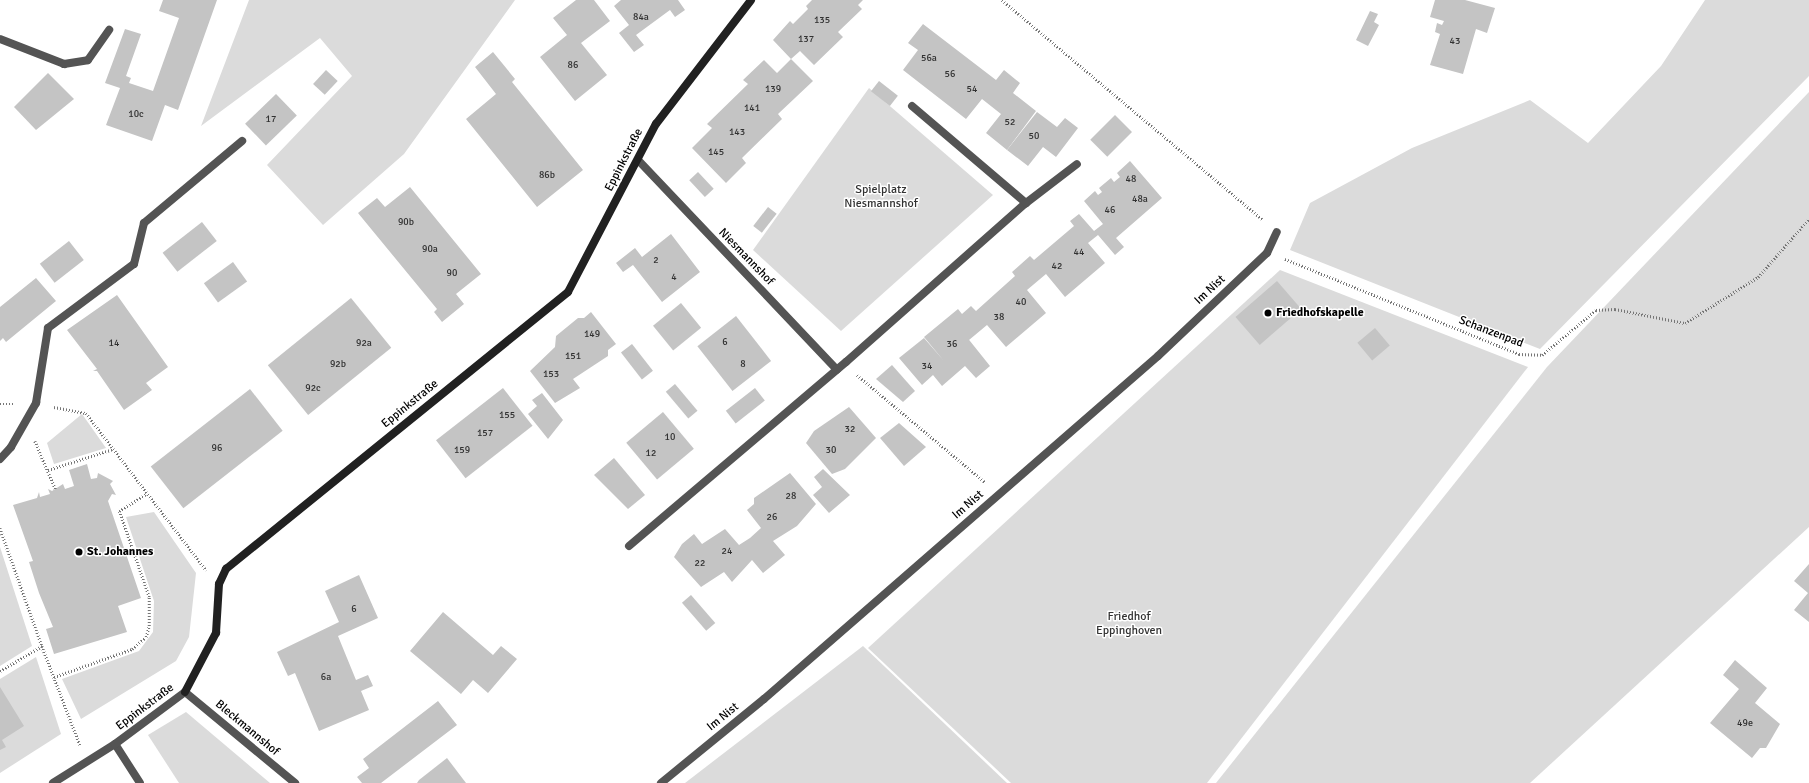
<!DOCTYPE html>
<meta charset="utf-8">
<style>
body{margin:0}
#map{position:relative;width:1809px;height:783px;overflow:hidden;background:#fff;font-family:Signika,sans-serif}
div>[style]{position:absolute}
.green>*{inset:0;background:#dbdbdb}
.building>*{inset:0;background:#c4c4c4;transform-origin:0 0}
.path>*{height:2.5px;margin-top:-1.25px;transform-origin:0;background:repeating-linear-gradient(90deg,#767676 0 1px,transparent 0 3px)}
.lane>*{height:8px;margin:-4px;padding:0 4px;transform-origin:4px;border-radius:4px;background:#545454}
.street>*{height:8px;margin:-4px;padding:0 4px;transform-origin:4px;border-radius:4px;background:#545454}
.secondary>*{height:8px;margin:-4px;padding:0 4px;transform-origin:4px;border-radius:4px;background:#212121}
.dots>*{width:11px;height:11px;translate:-50% -50%;box-sizing:border-box;border:2px solid #fff;border-radius:50%}
span{translate:-50% -50%;white-space:nowrap;text-align:center;line-height:1.15;-webkit-text-stroke:3px #fff;paint-order:stroke}
.number-label{font-size:10px;color:#313131}
.number-label span{-webkit-text-stroke-width:0}
.street-label{font-size:12px;color:#000}
.park-label{font-size:12px;color:#323232}
.poi-label{font-size:12px;color:#000;font-weight:700}
.left{translate:0 -50%;text-align:left}
</style>
<div id="map">
<div class="green">
<div style="clip-path:polygon(249px 0,515px 0,404px 154px,323px 225px,267px 165px,352px 76px,320px 38px,201px 126px)"></div>
<div style="clip-path:polygon(1705px 0,1809px 0,1809px 76px,1540px 349px,1290px 250px,1310px 203px,1412px 148px,1530px 100px,1588px 143px,1661px 66px)"></div>
<div style="clip-path:polygon(869px 88px,993px 195px,841px 331px,753px 250px)"></div>
<div style="clip-path:polygon(1809px 92px,1809px 527px,1530px 783px,1216px 783px,1547px 367px)"></div>
<div style="clip-path:polygon(1280px 270px,1528px 367px,1207px 783px,1011px 783px,868px 648px)"></div>
<div style="clip-path:polygon(82px 414px,106px 448px,54px 464px,47px 443px)"></div>
<div style="clip-path:polygon(154px 512px,196px 573px,189px 637px,176px 661px,81px 719px,62px 679px,139px 651px,153px 632px,154px 601px,126px 517px)"></div>
<div style="clip-path:polygon(0 547px,32px 646px,0 666px)"></div>
<div style="clip-path:polygon(863px 646px,1007px 783px,685px 783px)"></div>
<div style="clip-path:polygon(36px 657px,61px 734px,0 773px,0 679px)"></div>
<div style="clip-path:polygon(186px 712px,270px 783px,179px 783px,148px 735px)"></div>
</div>
<div class="building">
<div style="clip-path:polygon(163px 0,217px 0,178px 110px,165px 105px,152px 141px,106px 125px,120px 88px,105px 83px,125px 29px,141px 34px,126px 76px,131px 78px,129px 83px,153px 91px,179px 18px,159px 11px)"></div>
<div style="clip-path:polygon(576px 0,594px 0,610px 21px,581px 43px,607px 75px,575px 101px,540px 57px,567px 35px,553px 18px)"></div>
<div style="clip-path:polygon(621px 0,678px 0,685px 10px,675px 17px,670px 10px,636px 35px,644px 45px,634px 52px,619px 33px,629px 25px,614px 6px)"></div>
<div style="clip-path:polygon(812px 0,863px 0,858px 5px,862px 9px,838px 32px,843px 37px,814px 65px,800px 51px,791px 59px,773px 40px,790px 21px,793px 24px,808px 9px,806px 6px)"></div>
<div style="clip-path:polygon(1435px 0,1465px 0,1495px 8px,1487px 33px,1476px 29px,1463px 74px,1430px 65px,1440px 34px,1435px 32px,1437px 23px,1442px 25px,1444px 21px,1430px 17px)"></div>
<div style="clip-path:polygon(1370px 11px,1378px 14px,1374px 22px,1379px 25px,1368px 46px,1356px 40px)"></div>
<div style="clip-path:polygon(923px 24px,996px 80px,1004px 70px,1020px 83px,1013px 93px,1036px 111px,1007px 150px,986px 133px,1001px 114px,982px 99px,966px 119px,903px 70px,918px 50px,908px 43px)"></div>
<div style="clip-path:polygon(493px 52px,515px 79px,512px 82px,583px 170px,537px 207px,466px 119px,496px 94px,475px 67px)"></div>
<div style="clip-path:polygon(791px 59px,813px 81px,778px 114px,782px 119px,742px 158px,746px 163px,726px 183px,692px 148px,712px 128px,707px 124px,748px 84px,743px 80px,764px 60px,777px 73px)"></div>
<div style="left:326px;top:70px;width:16px;height:19px;rotate:43deg"></div>
<div style="clip-path:polygon(48px 73px,74px 99px,36px 130px,14px 107px)"></div>
<div style="left:879px;top:81px;width:24px;height:13px;rotate:38deg"></div>
<div style="left:276px;top:94px;width:30px;height:43px;rotate:46deg"></div>
<div style="clip-path:polygon(1037px 112px,1057px 127px,1065px 118px,1078px 128px,1056px 157px,1043px 147px,1028px 166px,1007px 150px)"></div>
<div style="left:1115px;top:115px;width:24px;height:35px;rotate:45deg"></div>
<div style="clip-path:polygon(1130px 161px,1162px 198px,1116px 238px,1124px 247px,1115px 255px,1098px 235px,1088px 243px,1105px 263px,1065px 297px,1046px 274px,1027px 290px,1046px 313px,1006px 347px,987px 325px,969px 340px,954px 321px,990px 366px,976px 378px,965px 366px,942px 386px,933px 375px,922px 385px,899px 358px,924px 338px,944px 361px,924px 337px,958px 309px,962px 314px,971px 306px,976px 311px,1015px 276px,1012px 272px,1030px 256px,1034px 260px,1074px 226px,1070px 221px,1079px 214px,1094px 231px,1103px 224px,1084px 201px,1095px 191px,1098px 195px,1102px 192px,1099px 188px,1111px 178px,1114px 182px,1120px 177px,1117px 173px)"></div>
<div style="left:698px;top:172px;width:23px;height:12px;rotate:47deg"></div>
<div style="clip-path:polygon(410px 187px,481px 274px,456px 294px,464px 304px,442px 322px,434px 312px,437px 309px,358px 213px,377px 198px,385px 207px)"></div>
<div style="left:768px;top:207px;width:11px;height:24px;rotate:38deg"></div>
<div style="left:202px;top:222px;width:24px;height:50px;rotate:52deg"></div>
<div style="clip-path:polygon(671px 234px,700px 272px,662px 302px,633px 265px,623px 272px,616px 263px,635px 248px,642px 257px)"></div>
<div style="left:69px;top:241px;width:24px;height:37px;rotate:52deg"></div>
<div style="left:233px;top:262px;width:24px;height:36px;rotate:54deg"></div>
<div style="clip-path:polygon(36px 278px,56px 301px,6px 342px,3px 338px,0 341px,0 307px)"></div>
<div style="left:1277px;top:281px;width:37px;height:55px;rotate:49deg"></div>
<div style="clip-path:polygon(117px 295px,168px 367px,146px 383px,152px 390px,124px 410px,97px 371px,93px 371px,97px 369px,67px 330px)"></div>
<div style="left:351px;top:298px;width:64px;height:107px;rotate:51deg"></div>
<div style="left:681px;top:303px;width:32px;height:36px;rotate:51deg"></div>
<div style="clip-path:polygon(591px 312px,616px 344px,608px 350px,608px 356px,573px 379px,580px 388px,555px 403px,530px 371px,555px 347px,556px 336px,578px 318px,584px 318px)"></div>
<div style="left:736px;top:316px;width:57px;height:49px;rotate:52deg"></div>
<div style="left:1375px;top:328px;width:23px;height:23px;rotate:50deg"></div>
<div style="left:632px;top:344px;width:34px;height:14px;rotate:52deg"></div>
<div style="clip-path:polygon(892px 365px,915px 391px,903px 402px,876px 379px)"></div>
<div style="left:675px;top:384px;width:35px;height:12px;rotate:50deg"></div>
<div style="left:503px;top:388px;width:48px;height:85px;rotate:52deg"></div>
<div style="left:755px;top:388px;width:16px;height:37px;rotate:52deg"></div>
<div style="left:250px;top:389px;width:53px;height:126px;rotate:52deg"></div>
<div style="clip-path:polygon(542px 393px,563px 420px,548px 439px,528px 414px,537px 406px,532px 400px)"></div>
<div style="clip-path:polygon(849px 407px,876px 438px,845px 469px,832px 474px,806px 443px,814px 431px)"></div>
<div style="left:663px;top:412px;width:48px;height:48px;rotate:50deg"></div>
<div style="clip-path:polygon(899px 423px,926px 447px,904px 466px,880px 438px)"></div>
<div style="clip-path:polygon(614px 458px,645px 495px,628px 509px,594px 475px)"></div>
<div style="clip-path:polygon(87px 464px,91px 479px,97px 478px,98px 473px,113px 481px,110px 484px,116px 495px,112px 494px,108px 501px,141px 598px,118px 606px,127px 632px,54px 654px,46px 629px,53px 627px,39px 593px,29px 562px,33px 561px,13px 505px,37px 498px,39px 492px,40px 497px,50px 494px,48px 489px,52px 491px,63px 484px,65px 489px,74px 486px,69px 470px)"></div>
<div style="clip-path:polygon(823px 469px,850px 495px,829px 513px,813px 495px,822px 487px,814px 477px)"></div>
<div style="clip-path:polygon(790px 473px,816px 504px,797px 526px,773px 541px,785px 555px,763px 573px,752px 560px,732px 582px,724px 572px,701px 587px,674px 557px,682px 544px,694px 534px,702px 544px,725px 529px,739px 545px,750px 538px,761px 528px,747px 510px,754px 504px,754px 498px)"></div>
<div style="clip-path:polygon(1809px 564px,1809px 622px,1794px 610px,1808px 593px,1794px 581px)"></div>
<div style="clip-path:polygon(359px 575px,378px 618px,338px 636px,356px 680px,368px 675px,373px 686px,361px 691px,369px 710px,319px 731px,295px 673px,288px 676px,277px 652px,339px 622px,325px 591px)"></div>
<div style="left:691px;top:595px;width:37px;height:12px;rotate:49deg"></div>
<div style="clip-path:polygon(443px 612px,493px 655px,501px 646px,517px 659px,488px 693px,473px 680px,461px 694px,410px 651px)"></div>
<div style="clip-path:polygon(1735px 660px,1767px 688px,1755px 703px,1780px 724px,1766px 748px,1760px 748px,1752px 758px,1710px 723px,1739px 689px,1723px 675px)"></div>
<div style="clip-path:polygon(0 687px,24px 726px,2px 740px,6px 747px,0 750px)"></div>
<div style="clip-path:polygon(438px 701px,457px 725px,381px 783px,362px 783px,357px 777px,369px 768px,363px 759px)"></div>
<div style="clip-path:polygon(447px 758px,466px 783px,417px 783px,419px 780px)"></div>
</div>
<div class="path">
<div style="left:1002px;top:0;width:341px;rotate:40.1deg"></div>
<div style="left:1285px;top:259px;width:253px;rotate:22.1deg"></div>
<div style="left:1519px;top:354px;width:23px;rotate:2deg"></div>
<div style="left:1542px;top:355px;width:70px;rotate:-39.8deg"></div>
<div style="left:1596px;top:310px;width:19px;rotate:-3deg"></div>
<div style="left:1615px;top:309px;width:71px;rotate:11.3deg"></div>
<div style="left:1685px;top:323px;width:86px;rotate:-32.2deg"></div>
<div style="left:1758px;top:277px;width:77px;rotate:-48.7deg"></div>
<div style="left:857px;top:375px;width:167px;rotate:39.9deg"></div>
<div style="left:0;top:404px;width:15px"></div>
<div style="left:54px;top:407px;width:33px;rotate:11deg"></div>
<div style="left:86px;top:413px;width:198px;rotate:52.6deg"></div>
<div style="left:35px;top:441px;width:53px;rotate:66.8deg"></div>
<div style="left:48px;top:470px;width:68px;rotate:-17.9deg"></div>
<div style="left:0;top:528px;width:125px;rotate:70.4deg"></div>
<div style="left:0;top:671px;width:49px;rotate:-30.8deg"></div>
<div style="left:42px;top:646px;width:106px;rotate:69deg"></div>
<div style="left:54px;top:677px;width:83px;rotate:-19.7deg"></div>
<div style="left:132px;top:649px;width:18px;rotate:-41deg"></div>
<div style="left:146px;top:637px;width:11px;rotate:-75deg"></div>
<div style="left:149px;top:626px;width:29px;rotate:-90deg"></div>
<div style="left:149px;top:597px;width:91px;rotate:-109.2deg"></div>
<div style="left:119px;top:511px;width:32px;rotate:-32deg"></div>
</div>
<div class="lane">
<div style="left:0;top:39px;width:69px;rotate:21.3deg"></div>
<div style="left:64px;top:64px;width:24px;rotate:-9deg"></div>
<div style="left:88px;top:60px;width:37px;rotate:-55deg"></div>
<div style="left:36px;top:403px;width:76px;rotate:-80.9deg"></div>
<div style="left:48px;top:328px;width:107px;rotate:-36.7deg"></div>
<div style="left:134px;top:264px;width:42px;rotate:-76.3deg"></div>
<div style="left:144px;top:223px;width:128px;rotate:-39.9deg"></div>
<div style="left:115px;top:744px;width:46px;rotate:57.3deg"></div>
</div>
<div class="street">
<div style="left:912px;top:106px;width:150px;rotate:40.4deg"></div>
<div style="left:638px;top:160px;width:289px;rotate:46.5deg"></div>
<div style="left:0;top:459px;width:16px;rotate:-47deg"></div>
<div style="left:11px;top:447px;width:51px;rotate:-60.4deg"></div>
<div style="left:629px;top:546px;width:285px;rotate:-40.3deg"></div>
<div style="left:846px;top:362px;width:240px;rotate:-41.5deg"></div>
<div style="left:1026px;top:203px;width:64px;rotate:-37.4deg"></div>
<div style="left:53px;top:783px;width:73px;rotate:-32.2deg"></div>
<div style="left:115px;top:744px;width:87px;rotate:-36.6deg"></div>
<div style="left:185px;top:692px;width:143px;rotate:39.6deg"></div>
<div style="left:661px;top:783px;width:133px;rotate:-39.2deg"></div>
<div style="left:764px;top:699px;width:522px;rotate:-41.04deg"></div>
<div style="left:1158px;top:356px;width:150px;rotate:-43.4deg"></div>
<div style="left:1267px;top:253px;width:23px;rotate:-65deg"></div>
</div>
<div class="secondary">
<div style="left:185px;top:692px;width:67px;rotate:-62.3deg"></div>
<div style="left:216px;top:633px;width:49px;rotate:-86.5deg"></div>
<div style="left:219px;top:584px;width:17px;rotate:-65deg"></div>
<div style="left:226px;top:569px;width:440px;rotate:-39deg"></div>
<div style="left:568px;top:292px;width:190px;rotate:-62.4deg"></div>
<div style="left:656px;top:124px;width:156px;rotate:-52.5deg"></div>
</div>
<div class="dots">
<div style="left:1268px;top:313px;background:#000"></div>
<div style="left:79px;top:552px;background:#000"></div>
</div>
<div class="number-label">
<span style="left:641px;top:18px">84a</span>
<span style="left:822px;top:21px">135</span>
<span style="left:806px;top:40px">137</span>
<span style="left:1455px;top:42px">43</span>
<span style="left:929px;top:59px">56a</span>
<span style="left:573px;top:66px">86</span>
<span style="left:950px;top:75px">56</span>
<span style="left:773px;top:90px">139</span>
<span style="left:972px;top:90px">54</span>
<span style="left:752px;top:109px">141</span>
<span style="left:136px;top:115px">10c</span>
<span style="left:271px;top:120px">17</span>
<span style="left:1010px;top:123px">52</span>
<span style="left:737px;top:133px">143</span>
<span style="left:1034px;top:137px">50</span>
<span style="left:716px;top:153px">145</span>
<span style="left:547px;top:176px">86b</span>
<span style="left:1131px;top:180px">48</span>
<span style="left:1140px;top:200px">48a</span>
<span style="left:1110px;top:211px">46</span>
<span style="left:406px;top:223px">90b</span>
<span style="left:430px;top:250px">90a</span>
<span style="left:1079px;top:253px">44</span>
<span style="left:656px;top:261px">2</span>
<span style="left:1057px;top:267px">42</span>
<span style="left:452px;top:274px">90</span>
<span style="left:674px;top:278px">4</span>
<span style="left:1021px;top:303px">40</span>
<span style="left:999px;top:318px">38</span>
<span style="left:592px;top:335px">149</span>
<span style="left:725px;top:343px">6</span>
<span style="left:114px;top:344px">14</span>
<span style="left:364px;top:344px">92a</span>
<span style="left:952px;top:345px">36</span>
<span style="left:573px;top:357px">151</span>
<span style="left:338px;top:365px">92b</span>
<span style="left:743px;top:365px">8</span>
<span style="left:927px;top:367px">34</span>
<span style="left:551px;top:375px">153</span>
<span style="left:313px;top:389px">92c</span>
<span style="left:507px;top:416px">155</span>
<span style="left:850px;top:430px">32</span>
<span style="left:485px;top:434px">157</span>
<span style="left:670px;top:438px">10</span>
<span style="left:217px;top:449px">96</span>
<span style="left:462px;top:451px">159</span>
<span style="left:831px;top:451px">30</span>
<span style="left:651px;top:454px">12</span>
<span style="left:791px;top:497px">28</span>
<span style="left:772px;top:518px">26</span>
<span style="left:727px;top:552px">24</span>
<span style="left:700px;top:564px">22</span>
<span style="left:354px;top:610px">6</span>
<span style="left:326px;top:678px">6a</span>
<span style="left:1745px;top:724px">49e</span>
</div>
<div class="street-label">
<span style="left:624px;top:160px;rotate:-63deg">Eppinkstraße</span>
<span style="left:746px;top:257px;rotate:46deg">Niesmannshof</span>
<span style="left:1210px;top:290px;rotate:-43deg">Im Nist</span>
<span style="left:1491px;top:332px;rotate:21deg">Schanzenpad</span>
<span style="left:410px;top:404px;rotate:-39deg">Eppinkstraße</span>
<span style="left:968px;top:505px;rotate:-41deg">Im Nist</span>
<span style="left:145px;top:707px;rotate:-37deg">Eppinkstraße</span>
<span style="left:723px;top:717px;rotate:-39deg">Im Nist</span>
<span style="left:247px;top:728px;rotate:40deg">Bleckmannshof</span>
</div>
<div class="park-label">
<span style="left:881px;top:197px">Spielplatz<br>Niesmannshof</span>
<span style="left:1129px;top:624px">Friedhof<br>Eppinghoven</span>
</div>
<div class="poi-label">
<span class="left" style="left:1276px;top:313px">Friedhofskapelle</span>
<span class="left" style="left:87px;top:552px">St. Johannes</span>
</div>
</div>
